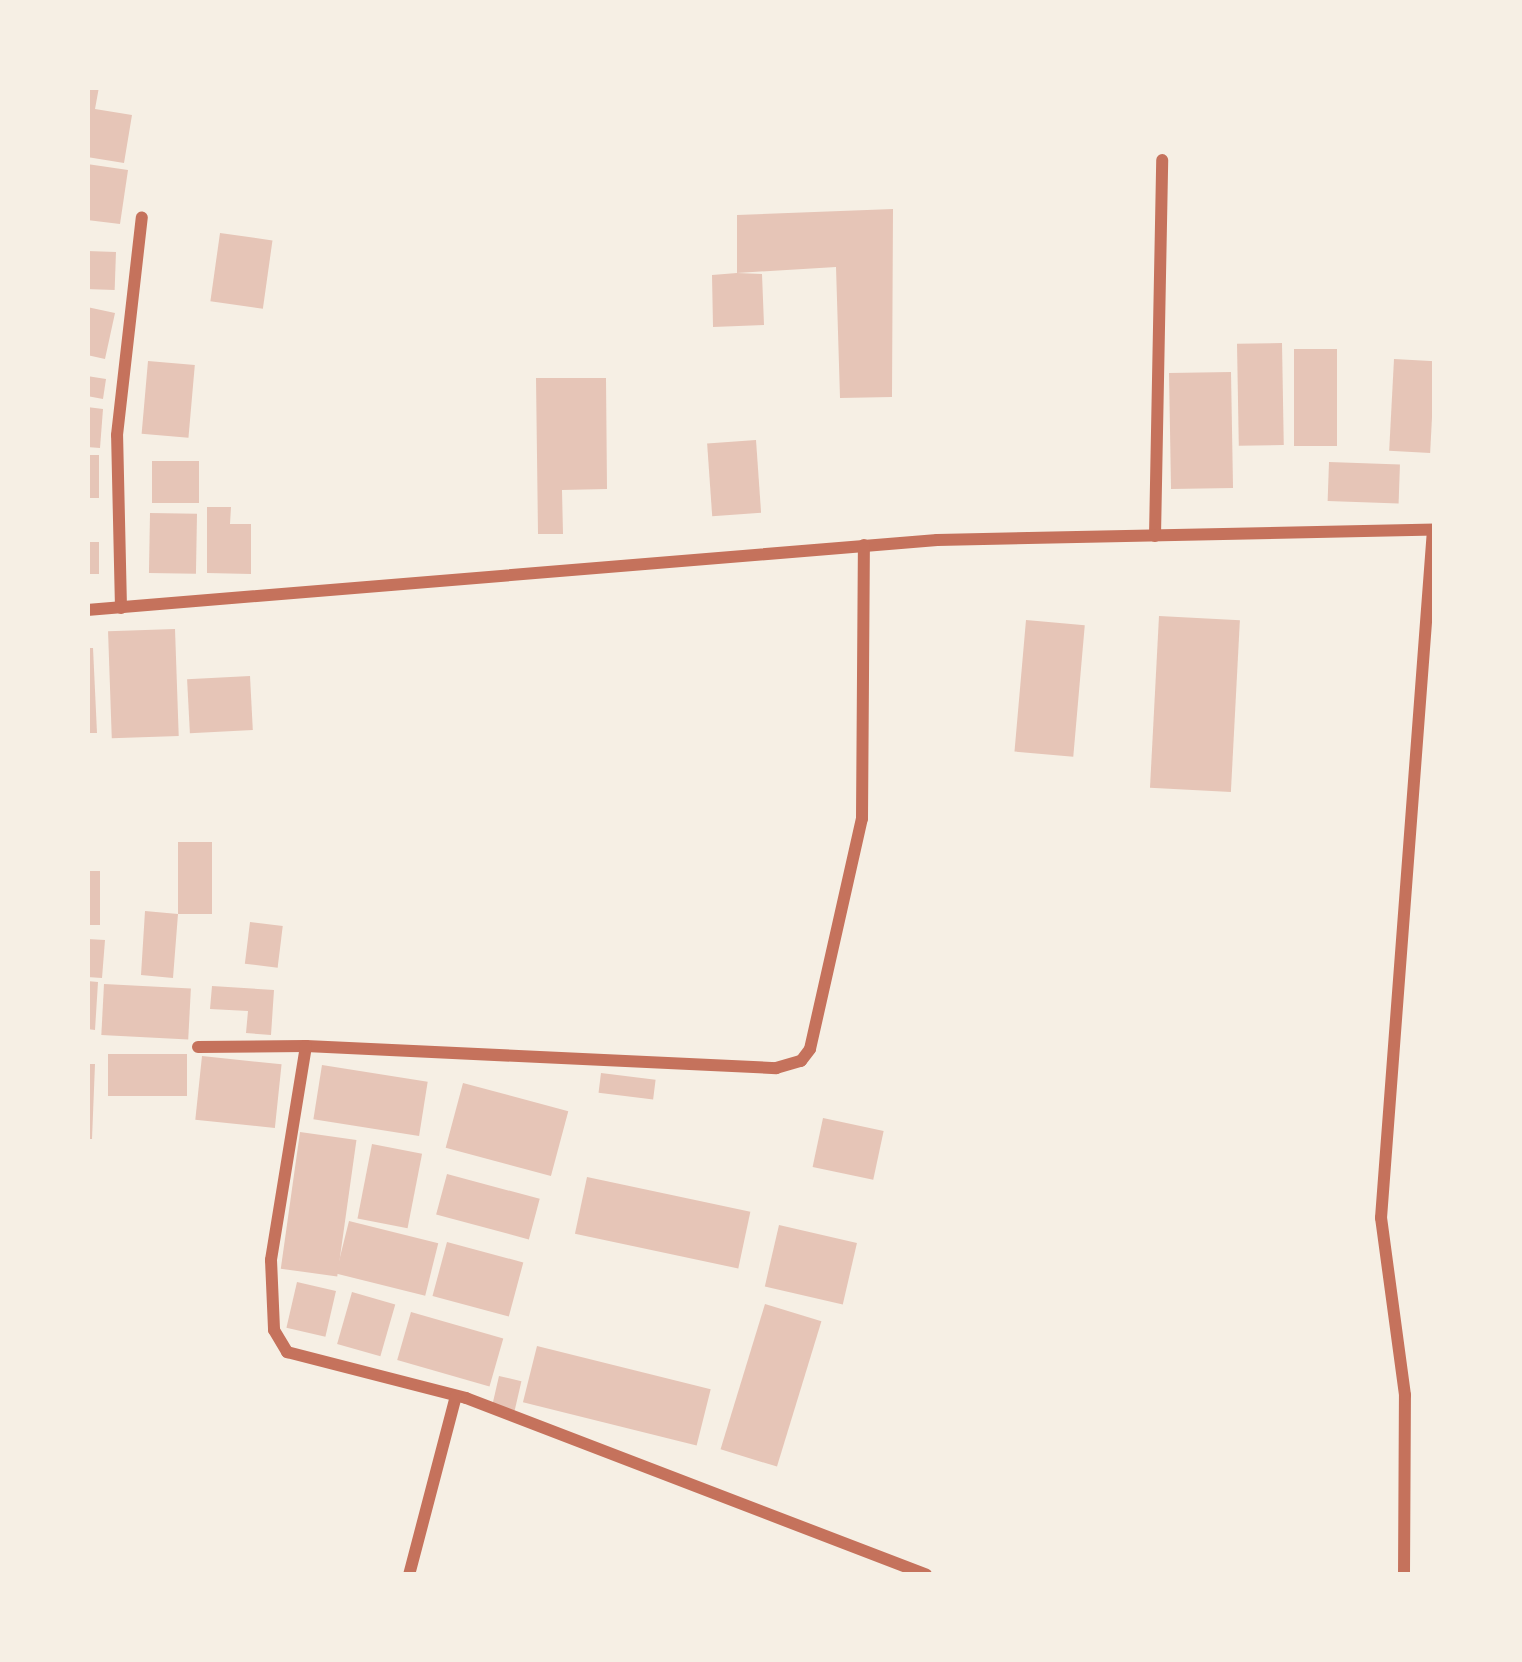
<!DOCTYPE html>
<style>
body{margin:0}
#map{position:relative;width:1522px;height:1662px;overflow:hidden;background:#f6efe4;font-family:"Alegreya Sans",sans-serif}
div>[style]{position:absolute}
.building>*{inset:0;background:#e6c5b7;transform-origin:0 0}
.minor>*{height:12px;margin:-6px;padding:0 6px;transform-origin:6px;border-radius:6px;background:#c5725c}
span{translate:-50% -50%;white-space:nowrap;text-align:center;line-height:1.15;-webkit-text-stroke:10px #f6efe4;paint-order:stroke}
.frame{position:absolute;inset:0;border:90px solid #f6efe4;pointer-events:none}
</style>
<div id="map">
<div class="building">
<div style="clip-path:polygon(87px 87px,99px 87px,95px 109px,132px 115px,124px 163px,87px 157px)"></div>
<div style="clip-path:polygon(87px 164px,128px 170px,120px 224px,87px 220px)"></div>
<div style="clip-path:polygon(893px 209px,892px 397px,840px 398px,836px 267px,737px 273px,762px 274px,764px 325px,713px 327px,712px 275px,737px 273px,737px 215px)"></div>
<div style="left:220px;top:233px;width:53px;height:69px;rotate:8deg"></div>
<div style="left:87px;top:251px;width:29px;height:38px;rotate:2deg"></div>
<div style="clip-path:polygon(87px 307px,115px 313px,105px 359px,87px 355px)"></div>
<div style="left:1282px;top:343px;width:102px;height:45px;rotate:89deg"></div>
<div style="left:1294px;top:349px;width:43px;height:97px"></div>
<div style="left:1394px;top:359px;width:41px;height:92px;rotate:3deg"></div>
<div style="left:148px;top:361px;width:47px;height:73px;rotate:5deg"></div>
<div style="left:1231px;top:372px;width:116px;height:62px;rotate:89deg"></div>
<div style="clip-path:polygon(87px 376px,106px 379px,103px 399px,87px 396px)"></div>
<div style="clip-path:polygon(536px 378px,606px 378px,607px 489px,562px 490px,563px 534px,538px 534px)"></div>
<div style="clip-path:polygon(87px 407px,103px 409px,100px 448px,87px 447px)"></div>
<div style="left:756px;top:440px;width:73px;height:49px;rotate:86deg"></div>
<div style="left:87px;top:455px;width:12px;height:43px"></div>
<div style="left:152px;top:461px;width:47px;height:42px"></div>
<div style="left:1329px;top:462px;width:71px;height:39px;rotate:2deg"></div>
<div style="clip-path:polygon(207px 507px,231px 507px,230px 524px,251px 524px,251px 574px,207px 573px)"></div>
<div style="left:150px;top:513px;width:47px;height:60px;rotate:1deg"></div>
<div style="left:87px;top:542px;width:12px;height:32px"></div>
<div style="left:1159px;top:616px;width:81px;height:172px;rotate:3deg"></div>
<div style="left:1026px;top:620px;width:59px;height:132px;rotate:5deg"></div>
<div style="left:175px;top:629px;width:107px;height:67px;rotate:88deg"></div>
<div style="clip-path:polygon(87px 648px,93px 648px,97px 733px,87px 733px)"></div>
<div style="left:250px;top:676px;width:54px;height:63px;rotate:87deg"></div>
<div style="clip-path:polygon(178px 842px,212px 842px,212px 914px,178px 914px,173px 978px,141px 975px,145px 911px,178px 914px)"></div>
<div style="left:87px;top:871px;width:13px;height:54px"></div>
<div style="left:250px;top:922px;width:33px;height:42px;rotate:7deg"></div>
<div style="clip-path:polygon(87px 939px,105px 940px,102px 978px,87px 977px)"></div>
<div style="clip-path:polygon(87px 981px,98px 982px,95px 1030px,87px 1029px)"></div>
<div style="left:104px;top:984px;width:87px;height:51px;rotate:3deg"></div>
<div style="clip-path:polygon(212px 986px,274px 990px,271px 1035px,246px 1033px,248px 1011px,210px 1009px)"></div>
<div style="left:108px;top:1054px;width:79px;height:42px"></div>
<div style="left:202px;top:1056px;width:80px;height:64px;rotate:6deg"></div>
<div style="clip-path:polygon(87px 1064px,95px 1064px,92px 1139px,87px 1139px)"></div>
<div style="left:322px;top:1065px;width:107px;height:55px;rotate:9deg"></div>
<div style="left:601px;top:1073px;width:55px;height:20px;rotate:7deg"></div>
<div style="left:463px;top:1083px;width:109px;height:67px;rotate:15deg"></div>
<div style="left:823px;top:1118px;width:62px;height:50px;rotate:12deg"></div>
<div style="left:300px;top:1132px;width:57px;height:138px;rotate:8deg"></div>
<div style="left:372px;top:1144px;width:51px;height:76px;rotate:11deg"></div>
<div style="left:447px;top:1174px;width:96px;height:42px;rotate:15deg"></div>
<div style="left:587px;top:1177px;width:167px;height:58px;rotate:12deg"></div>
<div style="left:349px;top:1221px;width:92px;height:54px;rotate:14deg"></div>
<div style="left:779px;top:1225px;width:80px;height:63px;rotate:13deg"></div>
<div style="left:447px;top:1242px;width:79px;height:56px;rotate:15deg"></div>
<div style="left:297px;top:1282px;width:40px;height:47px;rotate:13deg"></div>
<div style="left:352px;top:1292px;width:45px;height:54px;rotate:16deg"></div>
<div style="left:765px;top:1304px;width:59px;height:152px;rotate:17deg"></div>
<div style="left:411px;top:1312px;width:96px;height:50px;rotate:16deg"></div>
<div style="left:537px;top:1346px;width:179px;height:58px;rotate:14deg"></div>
<div style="left:499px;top:1376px;width:23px;height:30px;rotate:13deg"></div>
</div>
<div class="minor">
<div style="left:1155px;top:536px;width:376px;rotate:-88.9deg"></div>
<div style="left:121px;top:608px;width:173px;rotate:-91.3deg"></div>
<div style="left:117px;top:435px;width:219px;rotate:-83.5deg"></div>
<div style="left:87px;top:610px;width:853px;rotate:-4.71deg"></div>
<div style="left:937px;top:540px;width:498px;rotate:-1.2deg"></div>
<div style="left:306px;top:1046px;width:471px;rotate:2.7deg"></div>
<div style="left:776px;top:1068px;width:26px;rotate:-16deg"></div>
<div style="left:801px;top:1061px;width:15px;rotate:-53deg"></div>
<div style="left:810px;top:1049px;width:236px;rotate:-77.3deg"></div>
<div style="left:862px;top:819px;width:274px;rotate:-89.6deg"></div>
<div style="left:198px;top:1047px;width:108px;rotate:-0.5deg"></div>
<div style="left:306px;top:1046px;width:217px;rotate:99.3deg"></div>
<div style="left:271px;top:1260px;width:70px;rotate:87.5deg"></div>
<div style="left:274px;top:1330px;width:26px;rotate:59deg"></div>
<div style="left:287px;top:1352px;width:185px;rotate:14.4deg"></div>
<div style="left:466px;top:1398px;width:493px;rotate:21deg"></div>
<div style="left:409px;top:1575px;width:185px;rotate:-75.3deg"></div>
<div style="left:1404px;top:1575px;width:180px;rotate:-89.7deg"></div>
<div style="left:1405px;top:1395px;width:179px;rotate:-97.7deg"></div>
<div style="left:1381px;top:1218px;width:690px;rotate:-85.68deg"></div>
</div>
<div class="frame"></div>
</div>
